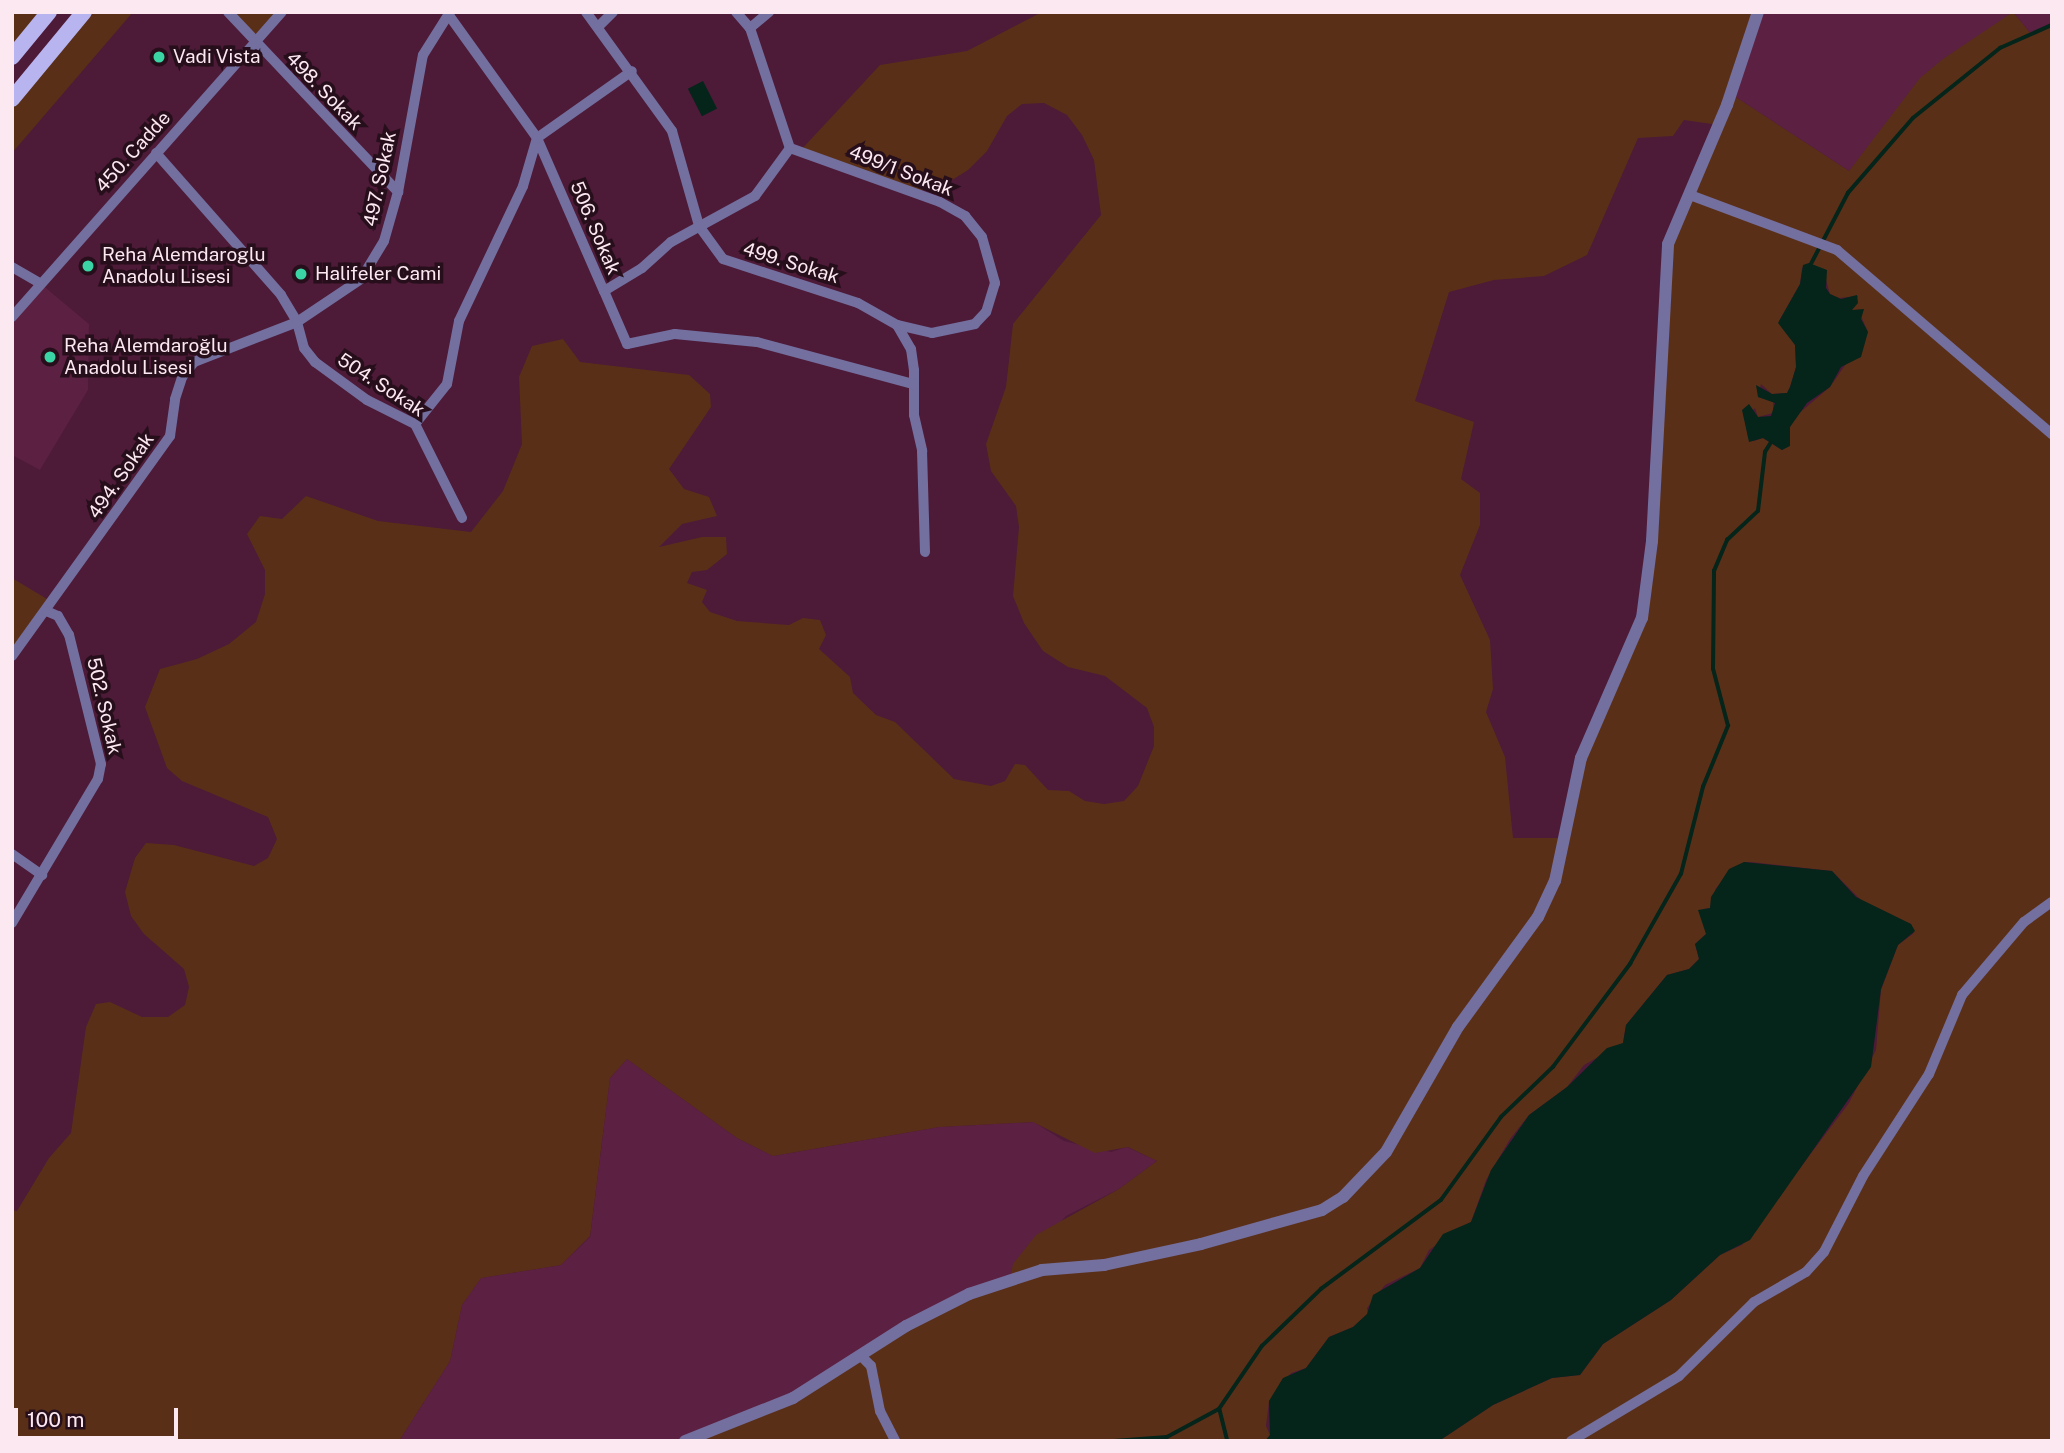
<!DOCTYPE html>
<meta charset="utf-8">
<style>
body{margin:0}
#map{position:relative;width:2064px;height:1453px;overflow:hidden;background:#4d1a38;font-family:"Public Sans",sans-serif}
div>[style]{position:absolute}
.built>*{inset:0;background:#5b2042}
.green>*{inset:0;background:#5a2f18}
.water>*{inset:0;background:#05241a;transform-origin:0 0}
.stream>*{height:3.5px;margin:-1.75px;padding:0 1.75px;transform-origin:1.75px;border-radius:1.75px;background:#05241a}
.minor>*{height:10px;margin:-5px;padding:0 5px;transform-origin:5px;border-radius:5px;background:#736f9f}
.tertiary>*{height:12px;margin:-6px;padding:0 6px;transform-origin:6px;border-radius:6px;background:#736f9f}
.primary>*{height:16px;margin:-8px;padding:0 8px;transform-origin:8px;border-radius:8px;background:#b8b4ef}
.dots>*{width:19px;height:19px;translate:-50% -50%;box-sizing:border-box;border:4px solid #260f1b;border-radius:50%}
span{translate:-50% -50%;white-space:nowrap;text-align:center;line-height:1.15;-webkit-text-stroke:7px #260f1b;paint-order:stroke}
.poi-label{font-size:19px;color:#fce8f1}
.left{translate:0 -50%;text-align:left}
.street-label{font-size:19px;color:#fce8f1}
.frame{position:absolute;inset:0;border:14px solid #fce8f1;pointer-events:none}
.scale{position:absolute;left:14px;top:1408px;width:164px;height:32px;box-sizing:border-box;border:4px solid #fce8f1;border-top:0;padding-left:9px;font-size:21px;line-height:24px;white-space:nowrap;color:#fce8f1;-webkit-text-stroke:5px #260f1b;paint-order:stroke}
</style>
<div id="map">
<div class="built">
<div style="clip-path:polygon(1758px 12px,2013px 12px,1885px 129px,1849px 171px,1731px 94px)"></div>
<div style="clip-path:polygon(2013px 12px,2052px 12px,2052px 25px,2031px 34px)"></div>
<div style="clip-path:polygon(40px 283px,89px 324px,88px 390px,40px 470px,12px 455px,12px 317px)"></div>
<div style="clip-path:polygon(627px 1059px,737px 1138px,773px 1156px,939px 1127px,1034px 1122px,1064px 1141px,1111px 1152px,1127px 1147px,1157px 1161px,1119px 1189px,1066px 1216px,1010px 1279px,793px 1398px,684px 1441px,399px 1441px,450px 1361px,462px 1305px,481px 1278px,561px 1265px,590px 1237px,610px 1078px)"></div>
</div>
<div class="green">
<div style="clip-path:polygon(12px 12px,49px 12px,12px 57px)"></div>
<div style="clip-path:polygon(84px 12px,133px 12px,12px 153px,12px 99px)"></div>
<div style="clip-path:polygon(228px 12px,282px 12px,253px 43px)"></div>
<div style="clip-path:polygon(evenodd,1042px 12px,1758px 12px,1731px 94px,1849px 171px,1920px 78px,1943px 59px,2013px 12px,2031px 34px,2052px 25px,2052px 1441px,1439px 1441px,1493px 1405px,1552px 1378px,1580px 1375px,1603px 1344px,1671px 1300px,1720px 1255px,1742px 1245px,1849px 1103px,1876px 1050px,1881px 990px,1898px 945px,1914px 933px,1911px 924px,1862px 901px,1832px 871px,1751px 862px,1744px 862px,1716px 888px,1710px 908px,1704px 909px,1706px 934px,1695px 944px,1699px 959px,1689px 969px,1667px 975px,1626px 1025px,1623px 1043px,1584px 1065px,1567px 1087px,1529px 1115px,1510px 1139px,1486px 1180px,1471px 1222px,1429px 1250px,1420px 1268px,1385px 1285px,1367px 1308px,1368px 1314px,1353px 1327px,1329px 1337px,1306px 1368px,1291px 1373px,1269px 1401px,1266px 1426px,1270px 1435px,1265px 1441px,685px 1441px,793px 1398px,906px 1326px,1010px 1279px,1013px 1264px,1036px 1235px,1119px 1189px,1157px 1161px,1128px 1147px,1095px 1153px,1033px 1122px,939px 1127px,773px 1156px,737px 1138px,627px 1059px,610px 1078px,590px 1236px,561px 1265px,481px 1278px,462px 1305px,450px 1361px,399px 1441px,12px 1441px,12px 1210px,17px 1211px,49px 1158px,71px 1133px,86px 1027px,96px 1004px,110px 1002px,142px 1017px,168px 1017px,185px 1005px,189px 987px,184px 969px,144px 934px,131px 916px,125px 892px,135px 858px,146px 843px,174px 845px,254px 866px,268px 858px,277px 839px,268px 817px,182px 781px,167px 768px,145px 707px,160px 669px,197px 659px,229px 644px,256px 622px,265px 594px,265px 570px,247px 534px,260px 516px,282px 519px,306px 496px,378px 521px,471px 532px,503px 491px,522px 444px,519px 377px,532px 346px,563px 339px,580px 362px,689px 375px,710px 394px,711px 407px,669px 469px,684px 489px,709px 497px,717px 516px,682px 524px,659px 547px,702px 537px,726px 537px,727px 554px,707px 570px,692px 572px,687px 583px,707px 590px,702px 602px,710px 612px,737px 621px,789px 625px,803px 618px,820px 620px,826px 635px,819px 649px,850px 677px,853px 693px,876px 715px,895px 722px,954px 779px,991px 786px,1005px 781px,1015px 764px,1025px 765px,1048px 790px,1069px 791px,1085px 801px,1104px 804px,1124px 801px,1138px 786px,1154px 746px,1154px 727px,1147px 708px,1105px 676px,1068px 667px,1043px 651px,1024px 623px,1013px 596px,1019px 527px,1016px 506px,991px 471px,986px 444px,1006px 387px,1013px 324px,1101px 215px,1094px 160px,1082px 135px,1067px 115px,1044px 103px,1022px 104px,1007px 116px,987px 151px,968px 170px,944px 185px,914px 192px,800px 151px,880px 65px,967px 51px,1042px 12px,1684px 120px,1719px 125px,1668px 244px,1642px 618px,1571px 800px,1566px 838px,1513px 838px,1505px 757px,1486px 712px,1493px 689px,1490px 640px,1460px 575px,1480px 525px,1480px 493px,1461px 479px,1474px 422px,1415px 401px,1449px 292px,1494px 280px,1544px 276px,1587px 255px,1638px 138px,1673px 136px,1684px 120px,1042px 12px,1809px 263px,1826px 280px,1830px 294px,1839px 298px,1858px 296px,1852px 310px,1861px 316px,1868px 332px,1830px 387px,1797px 415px,1790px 427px,1790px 445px,1782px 450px,1763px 438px,1754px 441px,1748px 437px,1745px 418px,1755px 408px,1758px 417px,1773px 413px,1773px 401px,1758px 397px,1761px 384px,1772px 394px,1787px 393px,1790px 387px,1796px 367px,1795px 345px,1779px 321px,1800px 284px,1802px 268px,1809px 263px)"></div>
<div style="clip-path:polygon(12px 578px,52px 602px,12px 656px)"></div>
</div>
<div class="water">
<div style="left:703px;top:81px;width:31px;height:17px;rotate:63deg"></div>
<div style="clip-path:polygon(1809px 263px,1827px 270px,1826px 288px,1830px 294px,1841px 299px,1857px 295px,1858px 303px,1852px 310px,1864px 309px,1861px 319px,1868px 332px,1861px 357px,1841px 367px,1830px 387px,1807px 403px,1790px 427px,1790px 446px,1782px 450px,1763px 438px,1749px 442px,1742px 410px,1749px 404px,1758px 417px,1771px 416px,1775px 403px,1758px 397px,1756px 385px,1772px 394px,1787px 393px,1790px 387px,1796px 367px,1795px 345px,1778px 323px,1800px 284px,1803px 265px)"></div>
<div style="clip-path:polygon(1744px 862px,1832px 871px,1856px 897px,1911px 924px,1915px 931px,1898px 945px,1881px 989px,1871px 1067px,1750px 1240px,1720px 1255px,1671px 1300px,1603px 1344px,1580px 1375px,1552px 1378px,1493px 1405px,1439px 1441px,1265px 1441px,1270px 1435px,1269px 1401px,1283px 1378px,1306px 1368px,1329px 1337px,1353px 1327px,1367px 1314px,1373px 1295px,1420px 1268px,1443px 1234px,1471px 1222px,1491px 1170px,1529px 1115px,1567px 1087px,1607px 1048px,1623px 1043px,1626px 1025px,1667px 975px,1689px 969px,1699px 959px,1695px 944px,1706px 934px,1698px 910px,1710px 908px,1711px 897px,1729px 869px)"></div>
</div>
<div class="stream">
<div style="left:1811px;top:264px;width:80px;rotate:-62.5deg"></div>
<div style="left:1848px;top:193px;width:99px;rotate:-49.1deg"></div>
<div style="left:1913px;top:118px;width:112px;rotate:-38.8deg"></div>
<div style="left:2000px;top:48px;width:57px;rotate:-23.9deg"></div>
<div style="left:1220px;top:1410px;width:32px;rotate:76deg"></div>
<div style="left:1114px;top:1441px;width:53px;rotate:-4.3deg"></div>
<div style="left:1167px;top:1437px;width:59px;rotate:-28.3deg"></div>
<div style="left:1219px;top:1409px;width:76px;rotate:-55.7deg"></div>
<div style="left:1262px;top:1346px;width:82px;rotate:-44deg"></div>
<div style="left:1321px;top:1289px;width:149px;rotate:-36.6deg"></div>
<div style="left:1441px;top:1200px;width:102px;rotate:-54.1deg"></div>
<div style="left:1501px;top:1117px;width:72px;rotate:-43.9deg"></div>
<div style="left:1553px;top:1067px;width:129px;rotate:-53.2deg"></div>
<div style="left:1630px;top:964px;width:103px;rotate:-60.5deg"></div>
<div style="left:1681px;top:874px;width:90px;rotate:-75.8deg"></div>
<div style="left:1703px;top:787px;width:66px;rotate:-67.7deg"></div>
<div style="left:1728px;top:726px;width:59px;rotate:-104.7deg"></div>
<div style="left:1713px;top:669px;width:98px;rotate:-89.4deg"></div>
<div style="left:1714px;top:571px;width:34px;rotate:-67deg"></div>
<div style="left:1727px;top:540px;width:42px;rotate:-43.1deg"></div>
<div style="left:1758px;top:511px;width:59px;rotate:-83.2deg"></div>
<div style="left:1765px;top:452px;width:9px;rotate:-58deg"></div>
</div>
<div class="minor">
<div style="left:228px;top:12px;width:248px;rotate:46.6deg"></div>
<div style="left:586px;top:12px;width:147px;rotate:54.1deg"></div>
<div style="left:672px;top:131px;width:99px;rotate:74.1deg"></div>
<div style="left:699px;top:226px;width:41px;rotate:54deg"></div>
<div style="left:723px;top:259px;width:142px;rotate:18.1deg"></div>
<div style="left:858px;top:303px;width:45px;rotate:29.4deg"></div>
<div style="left:897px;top:325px;width:28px;rotate:60deg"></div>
<div style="left:911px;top:349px;width:21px;rotate:82deg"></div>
<div style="left:914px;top:370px;width:45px;rotate:90deg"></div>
<div style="left:914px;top:415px;width:37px;rotate:77deg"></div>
<div style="left:922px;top:451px;width:101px;rotate:88.3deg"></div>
<div style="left:736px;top:12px;width:21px;rotate:49deg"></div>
<div style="left:750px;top:28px;width:126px;rotate:71.6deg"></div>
<div style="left:448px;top:14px;width:153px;rotate:54.3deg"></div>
<div style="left:537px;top:138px;width:167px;rotate:66.4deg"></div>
<div style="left:604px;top:291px;width:44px;rotate:-31.2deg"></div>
<div style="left:642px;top:268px;width:39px;rotate:-42deg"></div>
<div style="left:671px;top:242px;width:96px;rotate:-28.7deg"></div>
<div style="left:755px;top:196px;width:59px;rotate:-53.9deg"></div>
<div style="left:598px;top:27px;width:21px;rotate:-45deg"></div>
<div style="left:750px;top:28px;width:25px;rotate:-40deg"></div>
<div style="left:790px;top:148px;width:159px;rotate:19.8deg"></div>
<div style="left:940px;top:202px;width:29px;rotate:29deg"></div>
<div style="left:965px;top:216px;width:27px;rotate:51deg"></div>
<div style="left:982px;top:237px;width:48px;rotate:74.2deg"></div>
<div style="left:995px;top:283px;width:30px;rotate:107deg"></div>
<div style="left:986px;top:312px;width:16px;rotate:133deg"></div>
<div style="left:975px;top:324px;width:44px;rotate:168.2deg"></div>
<div style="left:932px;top:333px;width:36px;rotate:-167deg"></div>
<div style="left:156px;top:153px;width:189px;rotate:48.6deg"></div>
<div style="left:281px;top:295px;width:31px;rotate:59deg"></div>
<div style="left:297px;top:322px;width:27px;rotate:75deg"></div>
<div style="left:304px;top:348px;width:18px;rotate:52deg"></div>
<div style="left:315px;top:362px;width:64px;rotate:36.2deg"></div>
<div style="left:367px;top:400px;width:54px;rotate:26.6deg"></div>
<div style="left:415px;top:424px;width:105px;rotate:63.4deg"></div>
<div style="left:1690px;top:195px;width:157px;rotate:20.5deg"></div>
<div style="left:1837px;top:250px;width:283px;rotate:40.6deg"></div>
<div style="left:12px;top:267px;width:32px;rotate:30deg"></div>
<div style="left:604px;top:291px;width:58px;rotate:66.5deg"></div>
<div style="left:627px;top:344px;width:49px;rotate:-11.8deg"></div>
<div style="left:675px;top:334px;width:82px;rotate:5.6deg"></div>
<div style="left:757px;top:342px;width:162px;rotate:15.1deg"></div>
<div style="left:12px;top:317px;width:407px;rotate:-48.5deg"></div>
<div style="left:415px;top:424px;width:51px;rotate:-51.3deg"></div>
<div style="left:447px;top:384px;width:64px;rotate:-79.2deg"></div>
<div style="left:459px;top:321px;width:149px;rotate:-64.6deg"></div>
<div style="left:523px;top:186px;width:50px;rotate:-73.7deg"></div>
<div style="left:537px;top:138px;width:116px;rotate:-35.2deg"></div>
<div style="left:12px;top:656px;width:271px;rotate:-54.3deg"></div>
<div style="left:170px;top:436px;width:37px;rotate:-82deg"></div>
<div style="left:175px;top:399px;width:23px;rotate:-72deg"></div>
<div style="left:182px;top:377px;width:19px;rotate:-51deg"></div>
<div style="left:194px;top:362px;width:110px;rotate:-21.2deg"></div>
<div style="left:297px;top:322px;width:77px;rotate:-33.9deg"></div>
<div style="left:361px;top:279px;width:44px;rotate:-58.8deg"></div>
<div style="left:384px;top:241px;width:51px;rotate:-74.1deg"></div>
<div style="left:398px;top:192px;width:139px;rotate:-79.7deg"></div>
<div style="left:423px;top:55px;width:51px;rotate:-57.9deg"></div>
<div style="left:12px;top:854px;width:37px;rotate:35deg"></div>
<div style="left:12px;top:923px;width:168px;rotate:-59.2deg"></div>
<div style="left:98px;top:779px;width:15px;rotate:-79deg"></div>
<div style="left:101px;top:764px;width:133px;rotate:-103.9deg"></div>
<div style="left:69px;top:635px;width:22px;rotate:-120deg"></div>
<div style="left:58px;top:616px;width:13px;rotate:-157deg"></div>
<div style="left:861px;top:1356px;width:14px;rotate:45deg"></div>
<div style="left:871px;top:1366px;width:46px;rotate:78.7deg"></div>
<div style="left:880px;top:1411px;width:34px;rotate:63deg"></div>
<div style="left:1571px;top:1441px;width:126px;rotate:-31deg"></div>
<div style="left:1679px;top:1376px;width:105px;rotate:-44.6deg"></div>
<div style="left:1754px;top:1302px;width:60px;rotate:-30deg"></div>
<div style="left:1806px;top:1272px;width:27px;rotate:-48deg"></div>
<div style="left:1824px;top:1252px;width:85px;rotate:-62.8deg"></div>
<div style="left:1863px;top:1176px;width:121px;rotate:-57.1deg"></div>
<div style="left:1929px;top:1074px;width:86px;rotate:-67.3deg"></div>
<div style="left:1962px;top:995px;width:96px;rotate:-49.7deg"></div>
<div style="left:2024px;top:922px;width:34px;rotate:-36deg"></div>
</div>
<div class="tertiary">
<div style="left:685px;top:1441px;width:116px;rotate:-21.7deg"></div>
<div style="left:793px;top:1398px;width:134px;rotate:-32.5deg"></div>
<div style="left:906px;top:1326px;width:71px;rotate:-26.9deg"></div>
<div style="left:969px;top:1294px;width:77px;rotate:-18.2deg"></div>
<div style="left:1042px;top:1270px;width:62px;rotate:-4.6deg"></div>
<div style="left:1104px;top:1265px;width:99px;rotate:-12.2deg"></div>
<div style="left:1201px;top:1244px;width:126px;rotate:-15.7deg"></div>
<div style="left:1322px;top:1210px;width:25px;rotate:-32deg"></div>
<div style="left:1343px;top:1197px;width:62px;rotate:-46.3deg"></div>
<div style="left:1386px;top:1152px;width:144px;rotate:-60.1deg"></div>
<div style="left:1458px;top:1027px;width:136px;rotate:-54deg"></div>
<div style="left:1538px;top:917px;width:40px;rotate:-65deg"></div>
<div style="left:1555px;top:881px;width:126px;rotate:-78.1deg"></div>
<div style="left:1581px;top:758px;width:153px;rotate:-66.5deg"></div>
<div style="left:1642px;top:618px;width:78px;rotate:-82.6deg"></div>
<div style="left:1652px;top:541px;width:297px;rotate:-86.9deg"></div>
<div style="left:1668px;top:244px;width:151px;rotate:-67deg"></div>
<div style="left:1727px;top:105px;width:98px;rotate:-71.6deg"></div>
</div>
<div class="primary">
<div style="left:12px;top:57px;width:58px;rotate:-50.6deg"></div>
<div style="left:12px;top:99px;width:113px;rotate:-50.4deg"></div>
</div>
<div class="dots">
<div style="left:159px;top:57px;background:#3ad4a5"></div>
<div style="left:88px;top:266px;background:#3ad4a5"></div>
<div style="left:301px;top:274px;background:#3ad4a5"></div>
<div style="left:50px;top:357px;background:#3ad4a5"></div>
</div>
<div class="poi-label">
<span class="left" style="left:173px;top:57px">Vadi Vista</span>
<span class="left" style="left:102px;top:266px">Reha Alemdaroglu<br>Anadolu Lisesi</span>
<span class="left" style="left:315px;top:274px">Halifeler Cami</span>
<span class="left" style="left:64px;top:357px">Reha Alemdaroğlu<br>Anadolu Lisesi</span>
</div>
<div class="street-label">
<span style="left:324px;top:91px;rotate:46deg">498. Sokak</span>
<span style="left:133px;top:152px;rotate:-48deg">450. Cadde</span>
<span style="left:901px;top:171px;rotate:21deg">499/1 Sokak</span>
<span style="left:380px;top:179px;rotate:-78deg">497. Sokak</span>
<span style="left:595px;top:228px;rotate:67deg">506. Sokak</span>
<span style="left:791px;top:263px;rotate:17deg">499. Sokak</span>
<span style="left:381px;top:385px;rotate:33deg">504. Sokak</span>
<span style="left:121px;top:476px;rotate:-55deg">494. Sokak</span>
<span style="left:104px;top:706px;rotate:77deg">502. Sokak</span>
</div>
<div class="frame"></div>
<div class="scale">100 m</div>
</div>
